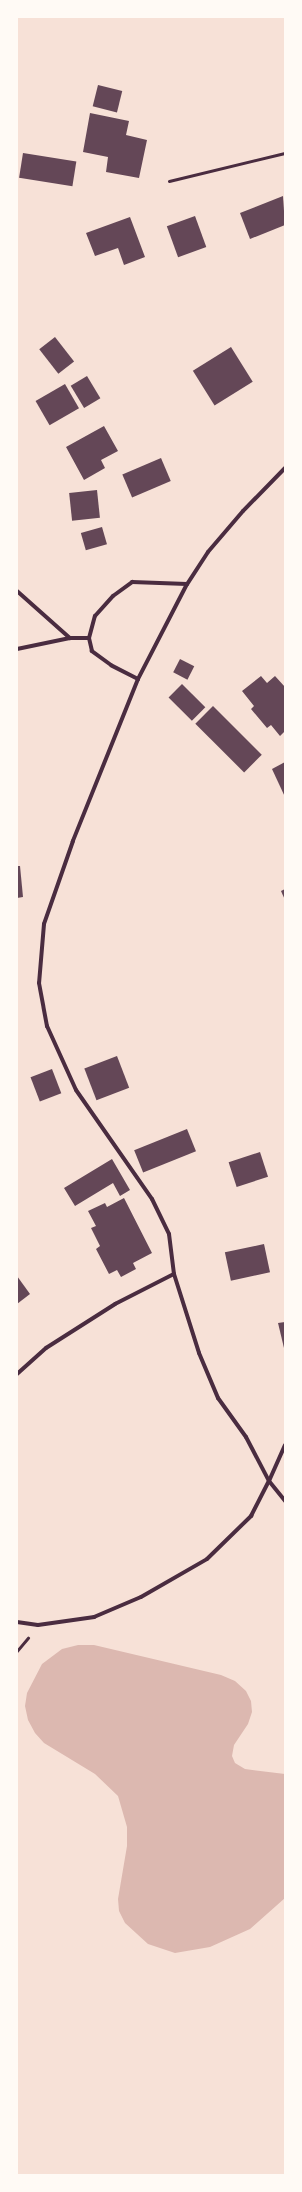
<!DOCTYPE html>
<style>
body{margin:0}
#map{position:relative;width:302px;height:2192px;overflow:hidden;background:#f7e1d7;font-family:Helvetica,sans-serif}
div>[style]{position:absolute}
.water>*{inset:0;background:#dcb8b0}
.building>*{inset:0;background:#644757;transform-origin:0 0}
.path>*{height:2.5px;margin:-1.25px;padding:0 1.25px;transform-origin:1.25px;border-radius:1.25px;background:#4a2c40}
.service>*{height:3px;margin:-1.5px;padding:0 1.5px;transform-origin:1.5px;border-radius:1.5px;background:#4a2c40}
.minor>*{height:4px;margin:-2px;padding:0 2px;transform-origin:2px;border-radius:2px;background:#4a2c40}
span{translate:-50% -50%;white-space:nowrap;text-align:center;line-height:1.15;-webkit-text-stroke:3px #fffaf5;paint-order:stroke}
.frame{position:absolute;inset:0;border:18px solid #fffaf5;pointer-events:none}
</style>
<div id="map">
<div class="water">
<div style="clip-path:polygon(78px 1645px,94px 1645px,221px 1675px,235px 1681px,246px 1691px,251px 1701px,252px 1712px,248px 1724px,234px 1745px,232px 1756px,235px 1763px,245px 1769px,285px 1774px,285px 1898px,250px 1929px,210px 1947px,175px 1953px,148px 1944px,125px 1923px,119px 1911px,118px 1899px,127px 1846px,127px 1827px,118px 1796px,95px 1774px,44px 1743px,35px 1733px,28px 1720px,25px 1706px,27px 1693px,42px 1664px,62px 1649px)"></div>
</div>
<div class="building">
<div style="left:98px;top:85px;width:25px;height:22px;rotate:14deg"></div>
<div style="clip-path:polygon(90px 113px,129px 121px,126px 135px,147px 140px,139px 178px,106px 172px,108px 157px,83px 152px)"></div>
<div style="left:23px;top:153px;width:54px;height:25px;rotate:9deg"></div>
<div style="clip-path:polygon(283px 196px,285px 225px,250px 239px,240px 213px)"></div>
<div style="left:195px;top:216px;width:33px;height:30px;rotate:70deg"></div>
<div style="clip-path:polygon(130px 217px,145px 257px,124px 265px,118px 248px,95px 256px,86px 233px)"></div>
<div style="left:55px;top:337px;width:31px;height:20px;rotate:52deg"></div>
<div style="left:231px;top:347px;width:41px;height:45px;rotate:58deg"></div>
<div style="left:87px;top:376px;width:26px;height:19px;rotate:59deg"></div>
<div style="left:65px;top:384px;width:28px;height:34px;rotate:60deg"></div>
<div style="clip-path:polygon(104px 426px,118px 451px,101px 460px,105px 468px,84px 480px,66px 447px)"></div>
<div style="left:161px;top:458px;width:25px;height:42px;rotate:67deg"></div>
<div style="left:97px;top:490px;width:28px;height:28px;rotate:84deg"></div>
<div style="left:102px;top:527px;width:18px;height:22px;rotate:74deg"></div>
<div style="left:180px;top:659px;width:16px;height:15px;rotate:27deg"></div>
<div style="clip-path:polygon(261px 676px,267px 683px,275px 676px,285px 687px,285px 731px,280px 736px,271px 725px,267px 728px,251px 709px,254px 706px,242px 691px)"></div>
<div style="left:182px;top:684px;width:33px;height:19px;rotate:45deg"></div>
<div style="left:213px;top:706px;width:69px;height:25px;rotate:45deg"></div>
<div style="clip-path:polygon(285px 762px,285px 797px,272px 769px)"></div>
<div style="clip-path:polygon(17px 866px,20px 866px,23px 897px,17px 898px)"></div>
<div style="clip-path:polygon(285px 889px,285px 900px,281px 891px)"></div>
<div style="left:117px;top:1056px;width:34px;height:35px;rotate:69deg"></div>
<div style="left:52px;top:1069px;width:26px;height:23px;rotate:69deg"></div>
<div style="left:187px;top:1129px;width:24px;height:57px;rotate:68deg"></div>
<div style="left:260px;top:1152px;width:26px;height:33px;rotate:72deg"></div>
<div style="clip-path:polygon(112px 1159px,130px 1190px,120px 1196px,113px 1183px,75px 1206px,64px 1188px)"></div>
<div style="clip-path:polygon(124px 1198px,152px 1253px,133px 1263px,136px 1269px,121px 1277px,117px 1270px,109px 1274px,96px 1249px,100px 1246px,91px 1228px,96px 1226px,88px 1211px,105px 1203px,107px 1207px)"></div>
<div style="left:264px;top:1244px;width:29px;height:40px;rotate:78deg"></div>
<div style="clip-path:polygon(17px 1276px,30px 1294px,17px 1304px)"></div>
<div style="clip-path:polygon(285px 1322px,285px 1347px,284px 1348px,278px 1323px)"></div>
</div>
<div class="path">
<div style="left:17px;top:1651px;width:17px;rotate:-50deg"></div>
</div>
<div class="service">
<div style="left:169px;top:181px;width:119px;rotate:-13.6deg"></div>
</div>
<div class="minor">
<div style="left:285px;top:468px;width:60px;rotate:134.3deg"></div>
<div style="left:243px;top:511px;width:54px;rotate:130.5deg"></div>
<div style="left:208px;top:552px;width:38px;rotate:123deg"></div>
<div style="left:187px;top:584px;width:107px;rotate:117.3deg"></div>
<div style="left:138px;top:679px;width:175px;rotate:111.9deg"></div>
<div style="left:73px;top:841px;width:88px;rotate:109.3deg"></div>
<div style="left:44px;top:924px;width:59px;rotate:94.8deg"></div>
<div style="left:39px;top:983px;width:44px;rotate:79.5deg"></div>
<div style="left:47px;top:1026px;width:70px;rotate:65.6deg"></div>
<div style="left:76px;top:1090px;width:133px;rotate:55.1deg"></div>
<div style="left:152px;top:1199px;width:39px;rotate:64deg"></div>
<div style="left:169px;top:1234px;width:40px;rotate:82.9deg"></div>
<div style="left:174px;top:1274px;width:83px;rotate:72.4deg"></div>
<div style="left:199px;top:1353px;width:49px;rotate:67.1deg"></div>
<div style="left:218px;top:1398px;width:48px;rotate:54.3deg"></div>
<div style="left:246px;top:1437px;width:50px;rotate:62.4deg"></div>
<div style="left:269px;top:1481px;width:39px;rotate:-66deg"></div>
<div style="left:17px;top:591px;width:71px;rotate:41.6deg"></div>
<div style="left:17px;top:649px;width:54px;rotate:-11.7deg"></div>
<div style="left:70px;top:638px;width:19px"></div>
<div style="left:138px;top:679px;width:30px;rotate:-153deg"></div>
<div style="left:111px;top:665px;width:24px;rotate:-144deg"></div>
<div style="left:92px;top:651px;width:13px;rotate:-103deg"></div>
<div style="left:89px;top:638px;width:23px;rotate:-75deg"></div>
<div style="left:95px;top:616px;width:27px;rotate:-48deg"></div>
<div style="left:113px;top:596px;width:24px;rotate:-36deg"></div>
<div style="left:132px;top:582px;width:55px;rotate:2.1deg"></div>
<div style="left:17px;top:1374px;width:39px;rotate:-42deg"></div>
<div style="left:46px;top:1348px;width:82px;rotate:-32.5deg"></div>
<div style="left:115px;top:1304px;width:66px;rotate:-27deg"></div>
<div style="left:17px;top:1622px;width:21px;rotate:8deg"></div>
<div style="left:38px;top:1625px;width:57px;rotate:-8.1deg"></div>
<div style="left:94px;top:1617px;width:51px;rotate:-23.1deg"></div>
<div style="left:141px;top:1597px;width:76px;rotate:-29.9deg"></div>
<div style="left:207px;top:1559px;width:62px;rotate:-44.3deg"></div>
<div style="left:251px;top:1516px;width:39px;rotate:-63deg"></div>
<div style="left:269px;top:1481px;width:26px;rotate:51deg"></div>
</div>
<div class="frame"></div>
</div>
